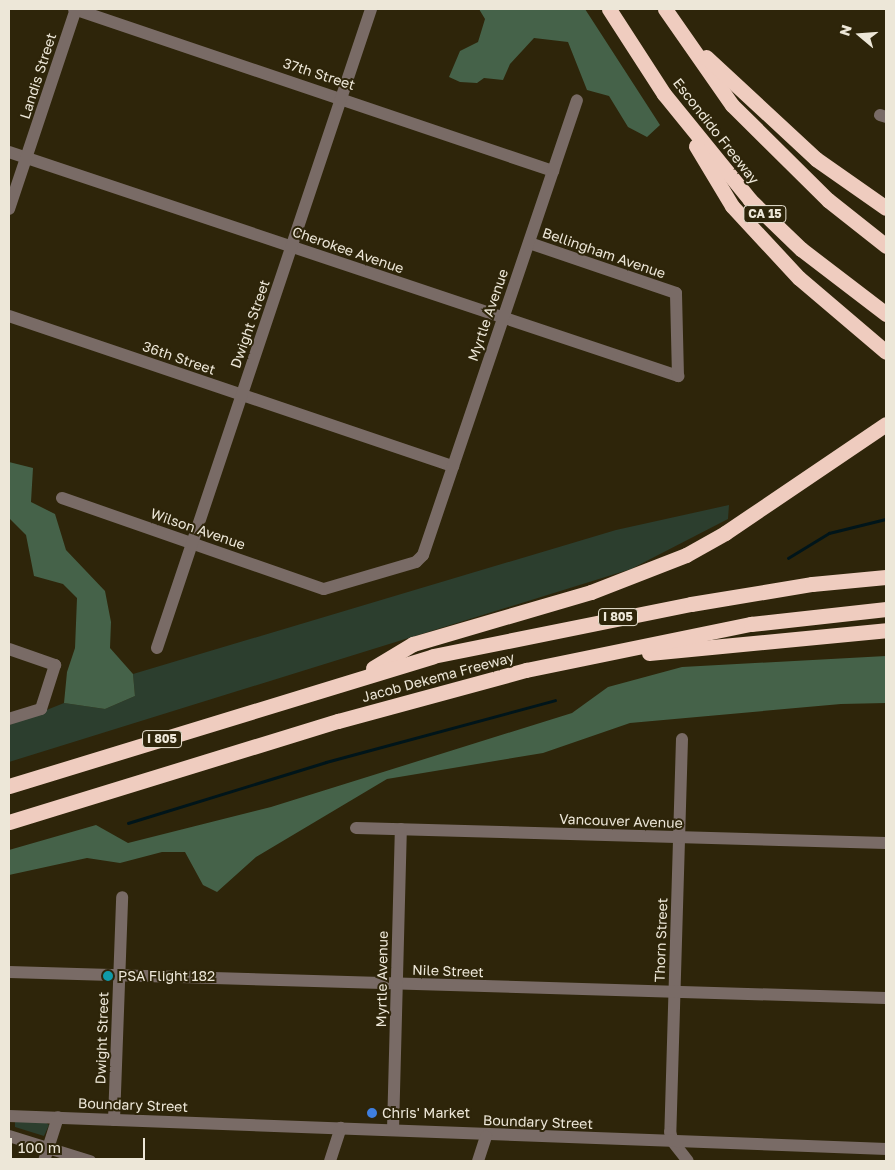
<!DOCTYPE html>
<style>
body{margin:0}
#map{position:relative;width:895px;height:1170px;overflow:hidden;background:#2e250a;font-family:"Golos Text",sans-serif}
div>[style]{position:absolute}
.green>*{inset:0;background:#2c3e2e}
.forest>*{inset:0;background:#456249}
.stream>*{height:2.5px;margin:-1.25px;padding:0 1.25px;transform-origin:1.25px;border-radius:1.25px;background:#00151a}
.minor>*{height:12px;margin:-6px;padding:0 6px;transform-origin:6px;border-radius:6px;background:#796b66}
.highway>*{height:15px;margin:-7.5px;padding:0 7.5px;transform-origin:7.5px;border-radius:7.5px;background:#efccbf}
.dots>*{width:14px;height:14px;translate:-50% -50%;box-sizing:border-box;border:2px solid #2e250a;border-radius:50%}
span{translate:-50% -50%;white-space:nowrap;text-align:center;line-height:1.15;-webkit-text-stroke:4px #2e250a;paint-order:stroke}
.shield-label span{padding:1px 4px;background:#2e250a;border:1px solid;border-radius:4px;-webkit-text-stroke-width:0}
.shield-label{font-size:12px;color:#ede7d8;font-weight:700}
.street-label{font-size:14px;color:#ede7d8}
.poi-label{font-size:14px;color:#ede7d8}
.left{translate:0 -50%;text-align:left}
.frame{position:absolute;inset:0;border:10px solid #ede7d8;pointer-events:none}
.north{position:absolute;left:835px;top:10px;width:50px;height:50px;-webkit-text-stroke:4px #2e250a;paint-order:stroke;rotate:288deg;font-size:14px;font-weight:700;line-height:20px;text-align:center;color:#ede7d8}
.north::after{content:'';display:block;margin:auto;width:18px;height:22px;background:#ede7d8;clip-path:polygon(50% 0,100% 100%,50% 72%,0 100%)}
.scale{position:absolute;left:10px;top:1138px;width:135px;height:22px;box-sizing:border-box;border:2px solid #ede7d8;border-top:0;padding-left:6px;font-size:15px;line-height:18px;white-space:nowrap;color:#ede7d8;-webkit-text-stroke:4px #2e250a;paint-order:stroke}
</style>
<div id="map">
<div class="green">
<div style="clip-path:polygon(729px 505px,728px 519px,631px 569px,9px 762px,9px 725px,64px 703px,105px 709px,135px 696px,133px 674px,616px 530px)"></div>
<div style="clip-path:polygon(15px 1121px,45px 1122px,49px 1125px,44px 1136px,15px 1127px)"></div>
</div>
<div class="forest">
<div style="clip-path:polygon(479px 9px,585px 9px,660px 125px,647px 137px,628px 127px,609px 96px,587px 90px,568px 42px,534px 38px,510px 64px,503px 80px,484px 78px,477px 83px,460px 82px,449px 77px,460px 51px,478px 42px,485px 19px)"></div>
<div style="clip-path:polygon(9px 462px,33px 468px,31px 502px,55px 514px,66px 550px,105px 591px,111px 622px,110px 648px,133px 674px,135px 696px,105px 709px,64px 703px,67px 672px,75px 648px,77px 598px,63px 584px,34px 576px,26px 535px,9px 518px)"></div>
<div style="clip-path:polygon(886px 656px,886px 703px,841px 704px,630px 723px,543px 753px,387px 779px,256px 857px,217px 892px,203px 885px,185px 852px,162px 852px,120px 863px,87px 858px,9px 875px,9px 850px,96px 825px,128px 843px,271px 807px,572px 713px,608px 687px,682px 667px)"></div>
</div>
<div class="stream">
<div style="left:788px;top:558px;width:48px;rotate:-31.4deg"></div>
<div style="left:829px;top:533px;width:59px;rotate:-13.8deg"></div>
<div style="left:128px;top:823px;width:207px;rotate:-17.1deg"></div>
<div style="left:326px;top:762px;width:237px;rotate:-15.1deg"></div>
</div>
<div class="minor">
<div style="left:74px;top:9px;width:506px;rotate:18.69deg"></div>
<div style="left:880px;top:115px;width:6px;rotate:18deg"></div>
<div style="left:9px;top:152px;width:706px;rotate:18.51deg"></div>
<div style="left:678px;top:376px;width:83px;rotate:-91.4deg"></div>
<div style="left:676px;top:293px;width:155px;rotate:-161.2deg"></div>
<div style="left:9px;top:209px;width:211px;rotate:-71.5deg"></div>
<div style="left:9px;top:316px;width:469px;rotate:18.7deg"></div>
<div style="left:62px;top:498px;width:277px;rotate:19.2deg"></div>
<div style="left:324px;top:589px;width:96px;rotate:-16.4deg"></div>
<div style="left:416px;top:562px;width:10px;rotate:-45deg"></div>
<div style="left:423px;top:555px;width:480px;rotate:-71.3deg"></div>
<div style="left:157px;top:648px;width:674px;rotate:-71.48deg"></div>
<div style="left:9px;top:649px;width:49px;rotate:19.2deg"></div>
<div style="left:55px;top:665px;width:46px;rotate:107.7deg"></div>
<div style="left:41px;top:709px;width:34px;rotate:163deg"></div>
<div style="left:682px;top:739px;width:393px;rotate:91.7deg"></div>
<div style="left:670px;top:1132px;width:10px;rotate:73deg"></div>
<div style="left:673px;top:1142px;width:24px;rotate:52deg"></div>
<div style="left:356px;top:828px;width:530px;rotate:1.62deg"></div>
<div style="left:9px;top:972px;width:877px;rotate:1.7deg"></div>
<div style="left:9px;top:1116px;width:878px;rotate:2.15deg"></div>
<div style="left:114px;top:1120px;width:223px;rotate:-87.9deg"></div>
<div style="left:393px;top:1130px;width:301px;rotate:-88.5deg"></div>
<div style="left:9px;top:1136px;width:85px;rotate:17.2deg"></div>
<div style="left:44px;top:1161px;width:46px;rotate:-72.3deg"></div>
<div style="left:330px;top:1161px;width:35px;rotate:-72deg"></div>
<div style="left:478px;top:1161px;width:26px;rotate:-72deg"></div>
</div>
<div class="highway">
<div style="left:609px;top:9px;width:101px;rotate:57.1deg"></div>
<div style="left:664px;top:94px;width:136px;rotate:50.9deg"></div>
<div style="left:750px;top:200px;width:71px;rotate:43.9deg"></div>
<div style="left:801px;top:249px;width:107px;rotate:37.4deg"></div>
<div style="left:665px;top:9px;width:117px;rotate:55.1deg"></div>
<div style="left:732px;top:105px;width:135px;rotate:44.7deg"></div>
<div style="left:828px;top:200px;width:74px;rotate:38.4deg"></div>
<div style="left:706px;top:57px;width:150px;rotate:42.8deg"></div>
<div style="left:816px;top:159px;width:85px;rotate:35deg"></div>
<div style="left:696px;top:146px;width:70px;rotate:59deg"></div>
<div style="left:732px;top:206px;width:98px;rotate:47.1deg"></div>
<div style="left:799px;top:278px;width:114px;rotate:40.4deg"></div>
<div style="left:649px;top:653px;width:238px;rotate:-5.5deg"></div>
<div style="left:373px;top:668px;width:47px;rotate:-31deg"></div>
<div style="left:413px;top:644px;width:185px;rotate:-16.3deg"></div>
<div style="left:591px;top:592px;width:102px;rotate:-21.3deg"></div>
<div style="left:686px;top:555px;width:45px;rotate:-29.4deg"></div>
<div style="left:725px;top:533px;width:194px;rotate:-34.1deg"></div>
<div style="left:9px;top:786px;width:443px;rotate:-17deg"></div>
<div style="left:433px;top:656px;width:263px;rotate:-11.4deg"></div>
<div style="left:691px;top:604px;width:123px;rotate:-9.4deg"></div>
<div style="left:812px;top:584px;width:74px;rotate:-5.4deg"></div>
<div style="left:9px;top:822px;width:344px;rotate:-17.1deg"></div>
<div style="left:338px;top:721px;width:195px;rotate:-15.2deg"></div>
<div style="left:526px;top:670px;width:230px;rotate:-11.6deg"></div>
<div style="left:751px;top:624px;width:136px;rotate:-6.3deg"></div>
</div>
<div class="dots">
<div style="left:108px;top:976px;background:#0f9aa8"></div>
<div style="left:372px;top:1113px;background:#3f7fe0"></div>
</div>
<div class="shield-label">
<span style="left:765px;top:214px">CA 15</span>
<span style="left:618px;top:617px">I 805</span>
<span style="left:162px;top:739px">I 805</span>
</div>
<div class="street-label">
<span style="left:319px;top:74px;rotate:18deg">37th Street</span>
<span style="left:38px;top:76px;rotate:-72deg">Landis Street</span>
<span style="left:716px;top:131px;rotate:52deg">Escondido Freeway</span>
<span style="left:348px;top:250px;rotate:19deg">Cherokee Avenue</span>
<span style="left:604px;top:253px;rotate:19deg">Bellingham Avenue</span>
<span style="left:488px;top:315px;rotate:-71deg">Myrtle Avenue</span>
<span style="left:250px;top:324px;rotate:-71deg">Dwight Street</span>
<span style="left:179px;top:358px;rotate:19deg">36th Street</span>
<span style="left:198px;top:529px;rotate:19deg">Wilson Avenue</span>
<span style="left:438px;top:677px;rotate:-15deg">Jacob Dekema Freeway</span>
<span style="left:621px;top:821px;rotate:2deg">Vancouver Avenue</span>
<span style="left:661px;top:940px;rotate:-88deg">Thorn Street</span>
<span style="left:448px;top:971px;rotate:2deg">Nile Street</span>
<span style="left:382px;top:979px;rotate:-89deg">Myrtle Avenue</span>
<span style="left:102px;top:1038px;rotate:-88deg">Dwight Street</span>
<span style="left:133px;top:1105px;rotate:2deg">Boundary Street</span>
<span style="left:538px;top:1122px;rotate:2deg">Boundary Street</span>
</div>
<div class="poi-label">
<span class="left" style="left:118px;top:976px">PSA Flight 182</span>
<span class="left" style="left:382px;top:1113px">Chris' Market</span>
</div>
<div class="frame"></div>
<div class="north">N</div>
<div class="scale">100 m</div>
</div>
